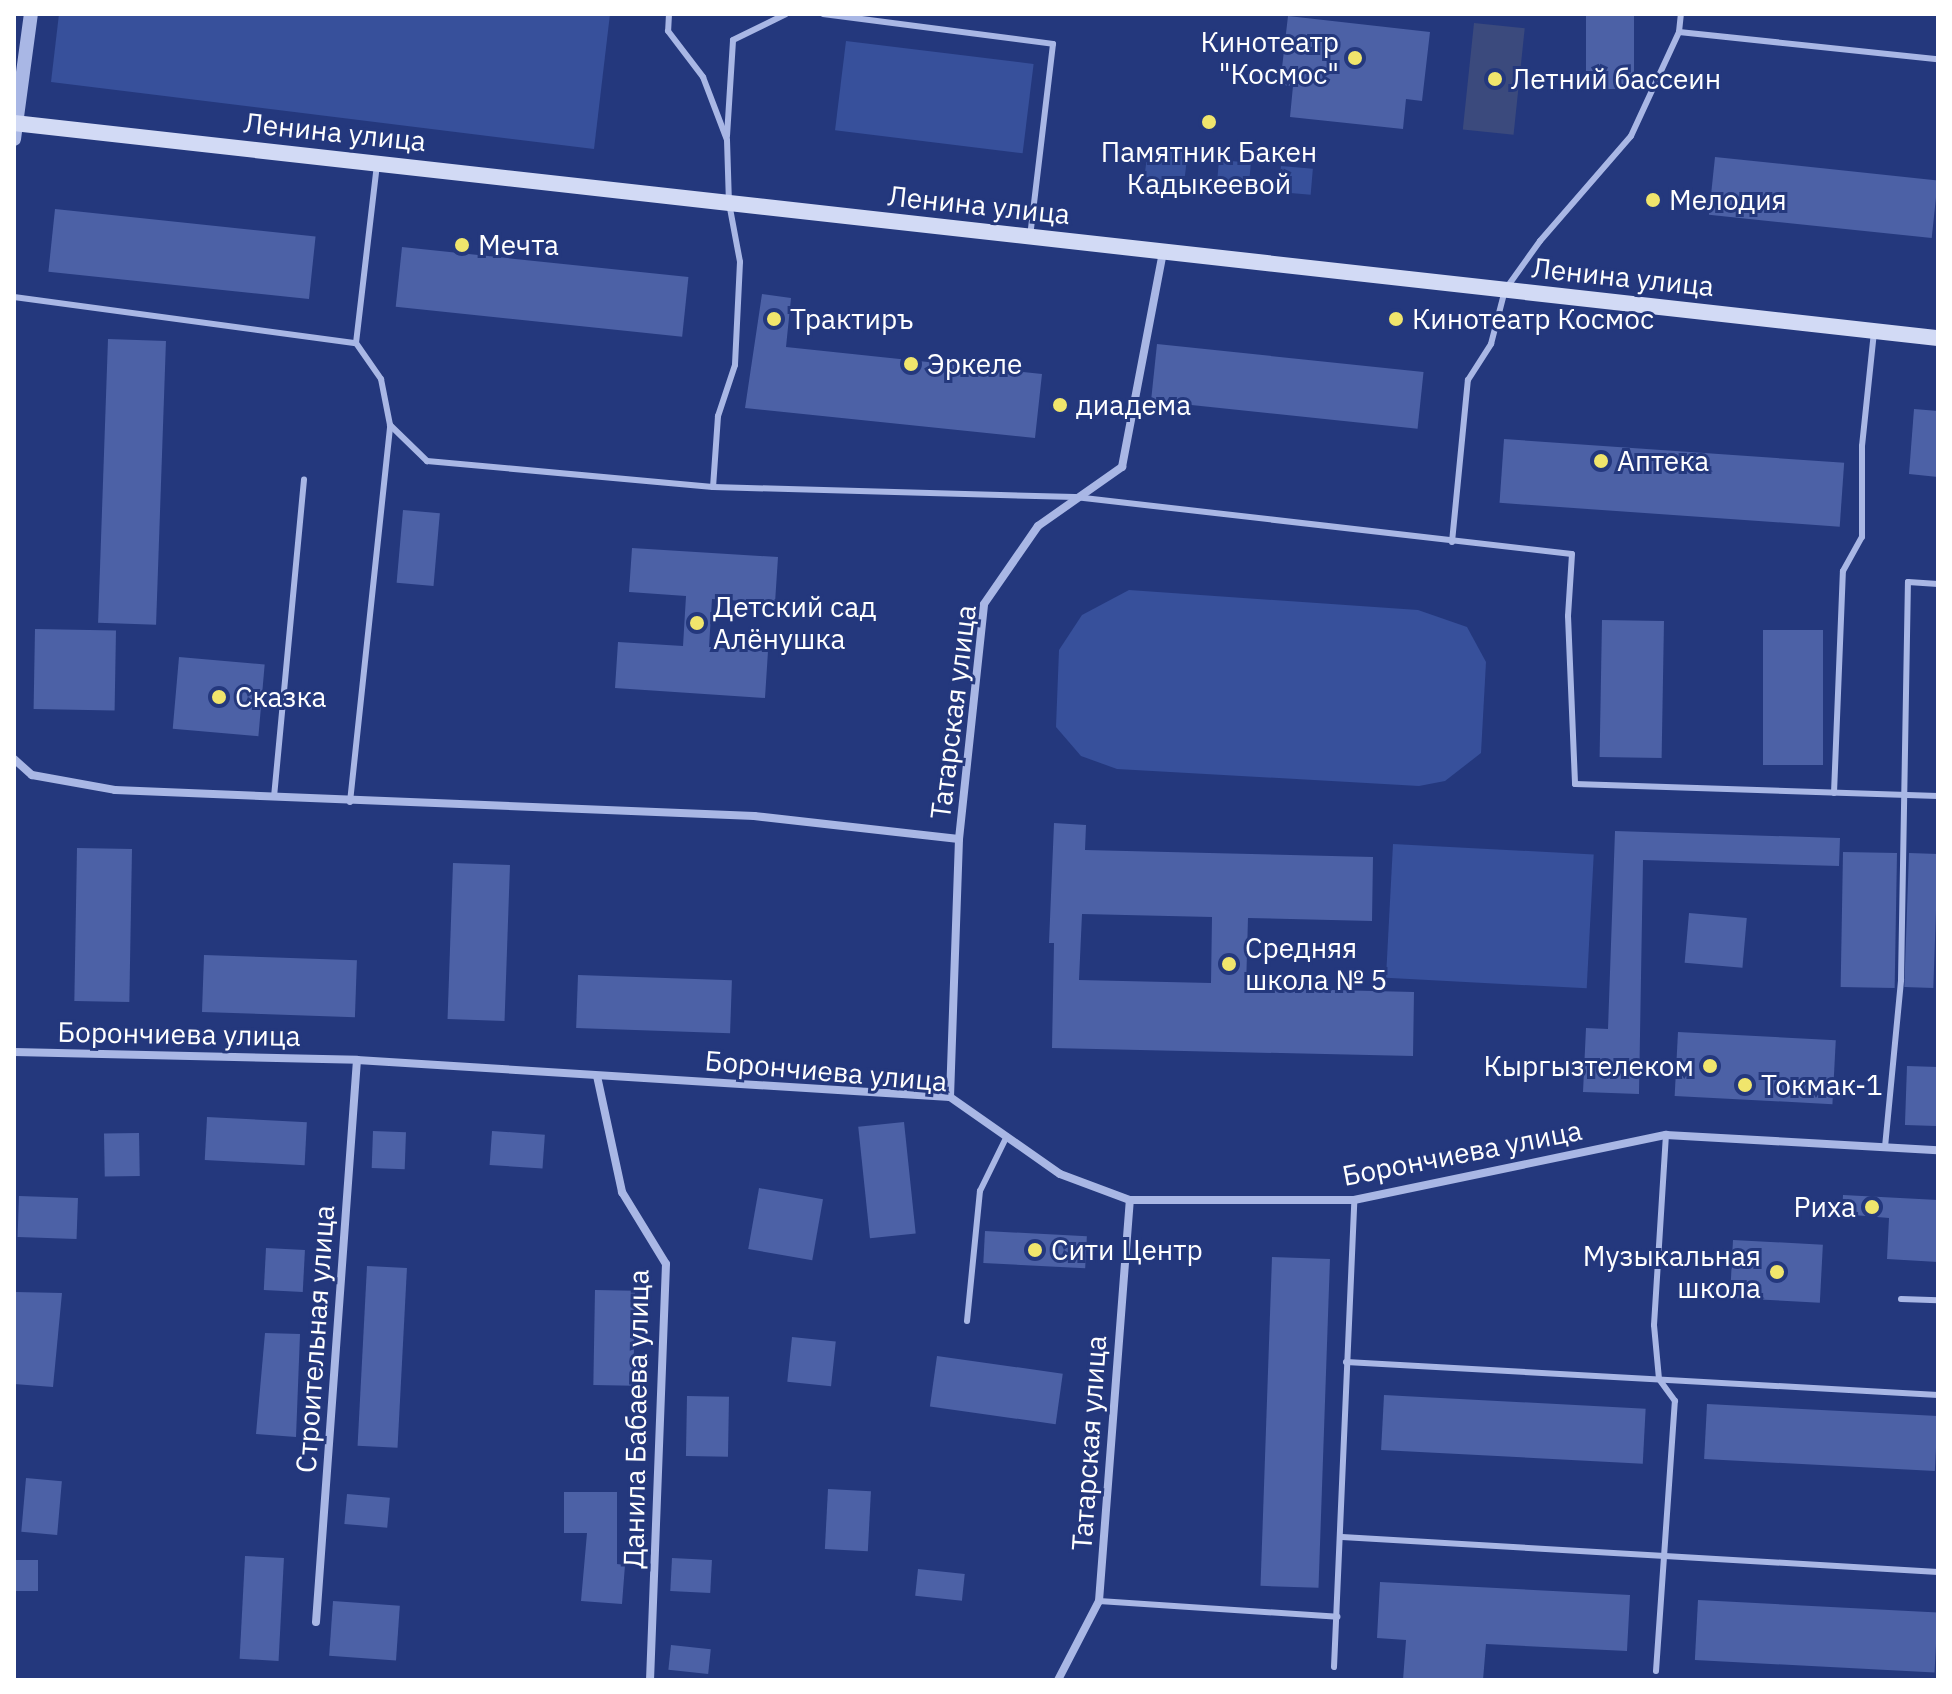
<!DOCTYPE html>
<meta charset="utf-8">
<style>
body{margin:0}
#map{position:relative;width:1952px;height:1694px;overflow:hidden;background:#24387d;font-family:"IBM Plex Sans",sans-serif}
div>[style]{position:absolute}
.green>*{inset:0;background:#37509b;transform-origin:0 0}
.water>*{inset:0;background:#3b4a7d;transform-origin:0 0}
.building>*{inset:0;background:#4c61a6;transform-origin:0 0}
.service>*{height:6px;margin:-3px;padding:0 3px;transform-origin:3px;border-radius:3px;background:#a9b7e5}
.minor>*{height:8px;margin:-4px;padding:0 4px;transform-origin:4px;border-radius:4px;background:#a9b7e5}
.tertiary>*{height:14px;margin:-7px;padding:0 7px;transform-origin:7px;border-radius:7px;background:#a9b7e5}
.secondary>*{height:16px;margin:-8px;padding:0 8px;transform-origin:8px;border-radius:8px;background:#d2daf5}
.dots>*{width:22px;height:22px;translate:-50% -50%;box-sizing:border-box;border:4px solid #24387d;border-radius:50%}
span{translate:-50% -50%;white-space:nowrap;text-align:center;line-height:1.15;-webkit-text-stroke:6px #24387d;paint-order:stroke}
.poi-label{font-size:28px;color:#fff}
.right{translate:-100% -50%;text-align:right}
.left{translate:0 -50%;text-align:left}
.street-label{font-size:28px;color:#fff}
.frame{position:absolute;inset:0;border:16px solid #fff;pointer-events:none}
</style>
<div id="map">
<div class="green">
<div style="clip-path:polygon(59px 14px,610px 14px,594px 149px,51px 82px)"></div>
<div style="left:846px;top:41px;width:189px;height:90px;rotate:7deg"></div>
<div style="left:1148px;top:148px;width:40px;height:30px;rotate:7deg"></div>
<div style="left:1219px;top:160px;width:32px;height:25px;rotate:5deg"></div>
<div style="left:1281px;top:166px;width:32px;height:26px;rotate:5deg"></div>
<div style="clip-path:polygon(1129px 590px,1418px 610px,1467px 627px,1486px 662px,1481px 753px,1445px 781px,1419px 786px,1117px 769px,1081px 756px,1056px 727px,1059px 650px,1082px 615px)"></div>
<div style="left:1393px;top:844px;width:201px;height:134px;rotate:3deg"></div>
</div>
<div class="water">
<div style="left:1474px;top:23px;width:51px;height:107px;rotate:6deg"></div>
</div>
<div class="building">
<div style="left:1586px;top:14px;width:48px;height:75px"></div>
<div style="clip-path:polygon(1288px 16px,1430px 32px,1422px 101px,1406px 99px,1403px 129px,1290px 117px,1293px 86px,1280px 85px)"></div>
<div style="left:1715px;top:157px;width:224px;height:58px;rotate:6deg"></div>
<div style="left:55px;top:209px;width:262px;height:63px;rotate:6deg"></div>
<div style="left:402px;top:247px;width:288px;height:60px;rotate:6deg"></div>
<div style="clip-path:polygon(762px 294px,791px 298px,786px 347px,1042px 374px,1035px 438px,745px 408px)"></div>
<div style="left:108px;top:339px;width:58px;height:284px;rotate:2deg"></div>
<div style="left:1157px;top:344px;width:268px;height:57px;rotate:6deg"></div>
<div style="clip-path:polygon(1914px 409px,1938px 411px,1938px 477px,1909px 474px)"></div>
<div style="left:1504px;top:439px;width:341px;height:64px;rotate:4deg"></div>
<div style="left:403px;top:510px;width:37px;height:73px;rotate:5deg"></div>
<div style="clip-path:polygon(632px 548px,778px 557px,775px 603px,712px 599px,709px 647px,768px 651px,765px 698px,615px 688px,618px 642px,683px 646px,686px 596px,629px 592px)"></div>
<div style="left:1602px;top:620px;width:62px;height:137px;rotate:1deg"></div>
<div style="left:35px;top:629px;width:81px;height:80px;rotate:1deg"></div>
<div style="left:1763px;top:630px;width:60px;height:135px"></div>
<div style="left:179px;top:657px;width:86px;height:72px;rotate:5deg"></div>
<div style="clip-path:polygon(evenodd,1054px 823px,1086px 825px,1085px 850px,1373px 857px,1372px 921px,1248px 918px,1246px 988px,1414px 992px,1413px 1056px,1052px 1048px,1054px 943px,1049px 943px,1054px 823px,1082px 914px,1212px 917px,1211px 983px,1079px 980px,1082px 914px)"></div>
<div style="clip-path:polygon(1615px 831px,1840px 838px,1839px 866px,1643px 860px,1639px 1094px,1583px 1092px,1586px 1028px,1608px 1029px)"></div>
<div style="left:77px;top:848px;width:55px;height:153px;rotate:1deg"></div>
<div style="left:1843px;top:852px;width:54px;height:135px;rotate:1deg"></div>
<div style="left:1909px;top:853px;width:29px;height:134px;rotate:2deg"></div>
<div style="left:453px;top:863px;width:57px;height:156px;rotate:2deg"></div>
<div style="left:1689px;top:913px;width:58px;height:50px;rotate:5deg"></div>
<div style="left:204px;top:955px;width:153px;height:57px;rotate:2deg"></div>
<div style="left:578px;top:975px;width:154px;height:53px;rotate:2deg"></div>
<div style="left:1678px;top:1032px;width:158px;height:64px;rotate:3deg"></div>
<div style="left:1907px;top:1066px;width:31px;height:59px;rotate:2deg"></div>
<div style="left:207px;top:1117px;width:100px;height:43px;rotate:3deg"></div>
<div style="left:904px;top:1122px;width:112px;height:46px;rotate:84deg"></div>
<div style="left:373px;top:1131px;width:33px;height:37px;rotate:2deg"></div>
<div style="left:492px;top:1131px;width:53px;height:34px;rotate:4deg"></div>
<div style="left:139px;top:1133px;width:43px;height:35px;rotate:89deg"></div>
<div style="left:759px;top:1188px;width:65px;height:62px;rotate:10deg"></div>
<div style="clip-path:polygon(1843px 1195px,1938px 1200px,1938px 1262px,1887px 1259px,1889px 1218px,1842px 1214px)"></div>
<div style="left:19px;top:1196px;width:59px;height:41px;rotate:2deg"></div>
<div style="left:985px;top:1231px;width:102px;height:32px;rotate:3deg"></div>
<div style="left:1733px;top:1240px;width:90px;height:58px;rotate:3deg"></div>
<div style="left:266px;top:1248px;width:39px;height:42px;rotate:3deg"></div>
<div style="left:1272px;top:1257px;width:58px;height:329px;rotate:2deg"></div>
<div style="left:367px;top:1266px;width:40px;height:180px;rotate:3deg"></div>
<div style="left:595px;top:1290px;width:40px;height:95px;rotate:1deg"></div>
<div style="clip-path:polygon(15px 1292px,62px 1293px,53px 1387px,14px 1384px)"></div>
<div style="clip-path:polygon(265px 1333px,300px 1334px,296px 1437px,256px 1434px)"></div>
<div style="left:792px;top:1337px;width:44px;height:45px;rotate:6deg"></div>
<div style="left:937px;top:1356px;width:127px;height:51px;rotate:8deg"></div>
<div style="left:1384px;top:1395px;width:262px;height:55px;rotate:3deg"></div>
<div style="left:687px;top:1396px;width:42px;height:60px;rotate:1deg"></div>
<div style="left:1707px;top:1404px;width:231px;height:55px;rotate:3deg"></div>
<div style="left:26px;top:1478px;width:36px;height:54px;rotate:5deg"></div>
<div style="left:828px;top:1489px;width:43px;height:60px;rotate:3deg"></div>
<div style="clip-path:polygon(564px 1492px,617px 1492px,617px 1564px,625px 1565px,622px 1604px,581px 1601px,587px 1533px,564px 1533px)"></div>
<div style="left:347px;top:1494px;width:43px;height:30px;rotate:5deg"></div>
<div style="left:245px;top:1556px;width:39px;height:103px;rotate:3deg"></div>
<div style="left:672px;top:1558px;width:40px;height:33px;rotate:3deg"></div>
<div style="left:14px;top:1560px;width:24px;height:31px"></div>
<div style="left:918px;top:1569px;width:47px;height:27px;rotate:6deg"></div>
<div style="clip-path:polygon(1380px 1582px,1630px 1595px,1627px 1651px,1486px 1644px,1483px 1680px,1403px 1680px,1406px 1640px,1377px 1638px)"></div>
<div style="left:1698px;top:1600px;width:240px;height:60px;rotate:3deg"></div>
<div style="left:333px;top:1601px;width:67px;height:55px;rotate:4deg"></div>
<div style="left:671px;top:1645px;width:40px;height:25px;rotate:6deg"></div>
</div>
<div class="service">
<div style="left:669px;top:14px;width:17px;rotate:93deg"></div>
<div style="left:668px;top:31px;width:58px;rotate:52.7deg"></div>
<div style="left:703px;top:77px;width:67px;rotate:69.1deg"></div>
<div style="left:727px;top:140px;width:63px;rotate:88.2deg"></div>
<div style="left:729px;top:203px;width:60px;rotate:79.4deg"></div>
<div style="left:740px;top:262px;width:103px;rotate:92.8deg"></div>
<div style="left:735px;top:365px;width:54px;rotate:108.4deg"></div>
<div style="left:718px;top:416px;width:71px;rotate:94deg"></div>
<div style="left:823px;top:14px;width:232px;rotate:7.4deg"></div>
<div style="left:1053px;top:44px;width:193px;rotate:96.8deg"></div>
<div style="left:1679px;top:32px;width:260px;rotate:6deg"></div>
<div style="left:727px;top:136px;width:96px;rotate:-86.4deg"></div>
<div style="left:733px;top:40px;width:59px;rotate:-26.1deg"></div>
<div style="left:14px;top:297px;width:345px;rotate:7.7deg"></div>
<div style="left:356px;top:343px;width:44px;rotate:55.2deg"></div>
<div style="left:381px;top:379px;width:47px;rotate:78.9deg"></div>
<div style="left:390px;top:425px;width:52px;rotate:44.2deg"></div>
<div style="left:427px;top:461px;width:287px;rotate:5.2deg"></div>
<div style="left:713px;top:487px;width:362px;rotate:1.6deg"></div>
<div style="left:1075px;top:497px;width:500px;rotate:6.54deg"></div>
<div style="left:1572px;top:554px;width:62px;rotate:93.7deg"></div>
<div style="left:1568px;top:616px;width:168px;rotate:87.6deg"></div>
<div style="left:1575px;top:784px;width:363px;rotate:1.9deg"></div>
<div style="left:356px;top:343px;width:180px;rotate:-83.3deg"></div>
<div style="left:1452px;top:542px;width:163px;rotate:-84.4deg"></div>
<div style="left:1468px;top:380px;width:43px;rotate:-57.4deg"></div>
<div style="left:1491px;top:344px;width:56px;rotate:-75.5deg"></div>
<div style="left:1505px;top:290px;width:60px;rotate:-54.5deg"></div>
<div style="left:1540px;top:241px;width:139px;rotate:-49.1deg"></div>
<div style="left:1631px;top:136px;width:115px;rotate:-65.2deg"></div>
<div style="left:1679px;top:32px;width:18px;rotate:-84deg"></div>
<div style="left:1834px;top:793px;width:222px;rotate:-87.7deg"></div>
<div style="left:1843px;top:571px;width:39px;rotate:-61deg"></div>
<div style="left:1862px;top:537px;width:91px;rotate:-90deg"></div>
<div style="left:1862px;top:446px;width:116px;rotate:-84deg"></div>
<div style="left:274px;top:797px;width:319px;rotate:-84.6deg"></div>
<div style="left:350px;top:802px;width:379px;rotate:-83.9deg"></div>
<div style="left:1885px;top:1147px;width:168px;rotate:-84.5deg"></div>
<div style="left:1901px;top:980px;width:398px;rotate:-89deg"></div>
<div style="left:1908px;top:582px;width:30px;rotate:4deg"></div>
<div style="left:1901px;top:1299px;width:37px;rotate:2deg"></div>
<div style="left:967px;top:1321px;width:131px;rotate:-84.3deg"></div>
<div style="left:980px;top:1191px;width:61px;rotate:-63.9deg"></div>
<div style="left:1346px;top:1362px;width:593px;rotate:3.19deg"></div>
<div style="left:1342px;top:1537px;width:597px;rotate:3.36deg"></div>
<div style="left:1099px;top:1601px;width:239px;rotate:3.8deg"></div>
<div style="left:1334px;top:1667px;width:467px;rotate:-87.5deg"></div>
<div style="left:1656px;top:1671px;width:271px;rotate:-86deg"></div>
<div style="left:1675px;top:1401px;width:27px;rotate:-126deg"></div>
<div style="left:1659px;top:1379px;width:54px;rotate:-95.3deg"></div>
<div style="left:1654px;top:1325px;width:190px;rotate:-86.4deg"></div>
</div>
<div class="minor">
<div style="left:14px;top:759px;width:24px;rotate:42deg"></div>
<div style="left:32px;top:775px;width:84px;rotate:10.2deg"></div>
<div style="left:115px;top:790px;width:640px;rotate:2.33deg"></div>
<div style="left:754px;top:816px;width:206px;rotate:6.4deg"></div>
<div style="left:14px;top:1052px;width:343px;rotate:1.3deg"></div>
<div style="left:357px;top:1060px;width:594px;rotate:3.57deg"></div>
<div style="left:950px;top:1097px;width:134px;rotate:35deg"></div>
<div style="left:1060px;top:1174px;width:75px;rotate:20.4deg"></div>
<div style="left:1130px;top:1200px;width:224px"></div>
<div style="left:1354px;top:1200px;width:319px;rotate:-11.8deg"></div>
<div style="left:1666px;top:1135px;width:272px;rotate:3.2deg"></div>
<div style="left:597px;top:1076px;width:119px;rotate:77.8deg"></div>
<div style="left:622px;top:1192px;width:84px;rotate:58.6deg"></div>
<div style="left:666px;top:1264px;width:416px;rotate:92.2deg"></div>
<div style="left:950px;top:1097px;width:258px;rotate:-88deg"></div>
<div style="left:959px;top:839px;width:236px;rotate:-83.9deg"></div>
<div style="left:984px;top:604px;width:95px;rotate:-55.3deg"></div>
<div style="left:1038px;top:526px;width:103px;rotate:-35.1deg"></div>
<div style="left:1122px;top:467px;width:219px;rotate:-79.2deg"></div>
<div style="left:316px;top:1622px;width:563px;rotate:-85.83deg"></div>
<div style="left:1058px;top:1680px;width:89px;rotate:-62.6deg"></div>
<div style="left:1099px;top:1601px;width:402px;rotate:-85.6deg"></div>
</div>
<div class="tertiary">
<div style="left:14px;top:139px;width:126px;rotate:-82.3deg"></div>
</div>
<div class="secondary">
<div style="left:14px;top:123px;width:1936px;rotate:6.38deg"></div>
</div>
<div class="dots">
<div style="left:1355px;top:58px;background:#f0e56c"></div>
<div style="left:1495px;top:79px;background:#f0e56c"></div>
<div style="left:1209px;top:122px;background:#f0e56c"></div>
<div style="left:1653px;top:200px;background:#f0e56c"></div>
<div style="left:462px;top:245px;background:#f0e56c"></div>
<div style="left:774px;top:319px;background:#f0e56c"></div>
<div style="left:1396px;top:319px;background:#f0e56c"></div>
<div style="left:911px;top:364px;background:#f0e56c"></div>
<div style="left:1060px;top:405px;background:#f0e56c"></div>
<div style="left:1601px;top:461px;background:#f0e56c"></div>
<div style="left:697px;top:623px;background:#f0e56c"></div>
<div style="left:219px;top:697px;background:#f0e56c"></div>
<div style="left:1229px;top:964px;background:#f0e56c"></div>
<div style="left:1710px;top:1066px;background:#f0e56c"></div>
<div style="left:1745px;top:1085px;background:#f0e56c"></div>
<div style="left:1872px;top:1207px;background:#f0e56c"></div>
<div style="left:1035px;top:1250px;background:#f0e56c"></div>
<div style="left:1777px;top:1272px;background:#f0e56c"></div>
</div>
<div class="poi-label">
<span class="right" style="left:1339px;top:58px">Кинотеатр<br>"Космос"</span>
<span class="left" style="left:1511px;top:79px">Летний бассеин</span>
<span style="left:1209px;top:168px">Памятник Бакен<br>Кадыкеевой</span>
<span class="left" style="left:1669px;top:200px">Мелодия</span>
<span class="left" style="left:478px;top:245px">Мечта</span>
<span class="left" style="left:790px;top:319px">Трактиръ</span>
<span class="left" style="left:1412px;top:319px">Кинотеатр Космос</span>
<span class="left" style="left:927px;top:364px">Эркеле</span>
<span class="left" style="left:1076px;top:405px">диадема</span>
<span class="left" style="left:1617px;top:461px">Аптека</span>
<span class="left" style="left:713px;top:623px">Детский сад<br>Алёнушка</span>
<span class="left" style="left:235px;top:697px">Сказка</span>
<span class="left" style="left:1245px;top:964px">Средняя<br>школа № 5</span>
<span class="right" style="left:1694px;top:1066px">Кыргызтелеком</span>
<span class="left" style="left:1761px;top:1085px">Токмак-1</span>
<span class="right" style="left:1856px;top:1207px">Риха</span>
<span class="left" style="left:1051px;top:1250px">Сити Центр</span>
<span class="right" style="left:1761px;top:1272px">Музыкальная<br>школа</span>
</div>
<div class="street-label">
<span style="left:335px;top:132px;rotate:6deg">Ленина улица</span>
<span style="left:979px;top:205px;rotate:6deg">Ленина улица</span>
<span style="left:1623px;top:277px;rotate:6deg">Ленина улица</span>
<span style="left:953px;top:712px;rotate:-83deg">Татарская улица</span>
<span style="left:179px;top:1034px;rotate:1deg">Борончиева улица</span>
<span style="left:826px;top:1071px;rotate:5deg">Борончиева улица</span>
<span style="left:1462px;top:1153px;rotate:-11deg">Борончиева улица</span>
<span style="left:315px;top:1339px;rotate:-86deg">Строительная улица</span>
<span style="left:636px;top:1419px;rotate:-89deg">Данила Бабаева улица</span>
<span style="left:1089px;top:1443px;rotate:-86deg">Татарская улица</span>
</div>
<div class="frame"></div>
</div>
